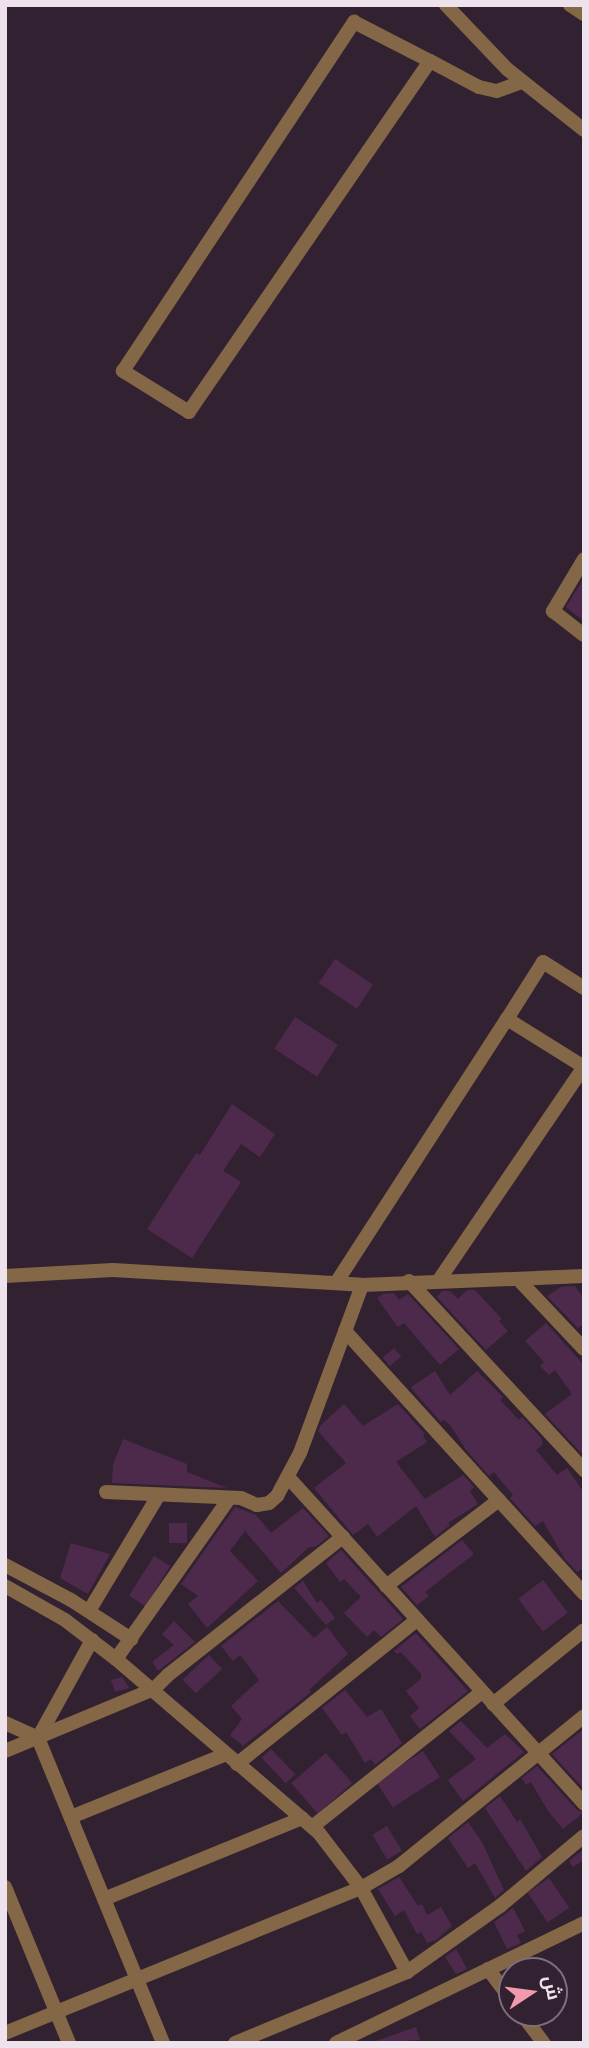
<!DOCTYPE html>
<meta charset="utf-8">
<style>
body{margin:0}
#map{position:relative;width:589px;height:2048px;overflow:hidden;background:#322231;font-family:Montserrat,Cairo,sans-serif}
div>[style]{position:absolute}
.building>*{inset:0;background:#4d2a4c;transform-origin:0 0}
.minor>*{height:14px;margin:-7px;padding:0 7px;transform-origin:7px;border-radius:7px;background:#836746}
.tertiary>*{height:14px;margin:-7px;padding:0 7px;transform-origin:7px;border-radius:7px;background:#836746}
span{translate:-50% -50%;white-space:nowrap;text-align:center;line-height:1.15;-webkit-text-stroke:7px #322231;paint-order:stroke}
.frame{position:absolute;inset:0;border:7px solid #eee3ed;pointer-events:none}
.north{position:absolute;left:498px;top:1957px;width:70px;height:70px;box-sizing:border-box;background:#322231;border:2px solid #7d6f7c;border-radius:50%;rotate:77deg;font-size:19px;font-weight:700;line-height:28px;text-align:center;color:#eee3ed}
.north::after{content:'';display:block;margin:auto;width:24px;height:32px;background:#f29aad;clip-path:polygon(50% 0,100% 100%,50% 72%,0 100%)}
</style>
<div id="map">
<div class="building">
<div style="clip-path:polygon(584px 578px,584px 621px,566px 607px)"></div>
<div style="left:335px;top:959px;width:46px;height:29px;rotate:34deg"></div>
<div style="left:295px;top:1017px;width:51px;height:38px;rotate:33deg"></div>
<div style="clip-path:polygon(232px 1104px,275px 1134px,260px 1157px,241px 1144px,223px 1171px,241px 1182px,192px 1258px,147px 1229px,196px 1153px,200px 1155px)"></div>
<div style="clip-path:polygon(575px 1286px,584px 1299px,584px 1324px,578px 1328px,547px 1296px,561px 1287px)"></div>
<div style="clip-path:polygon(467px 1290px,475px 1290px,502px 1319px,499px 1321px,508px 1331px,486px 1350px,437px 1297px,442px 1291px,450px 1291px,458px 1299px)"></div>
<div style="clip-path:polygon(394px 1293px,399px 1300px,408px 1294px,459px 1349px,440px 1365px,404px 1323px,398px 1327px,377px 1298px,383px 1294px)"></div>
<div style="clip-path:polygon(546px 1323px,584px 1365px,584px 1456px,545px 1414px,572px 1394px,555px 1370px,549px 1375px,540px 1366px,544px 1362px,525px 1341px)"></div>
<div style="left:394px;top:1348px;width:11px;height:15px;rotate:49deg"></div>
<div style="clip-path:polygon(435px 1371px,450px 1395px,477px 1371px,503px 1397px,500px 1400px,519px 1420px,522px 1417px,541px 1438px,543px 1444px,536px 1450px,557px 1475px,567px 1468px,584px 1493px,584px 1568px,577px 1572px,565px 1559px,543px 1521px,535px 1526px,510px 1498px,513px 1495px,494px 1472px,489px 1476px,467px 1451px,450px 1425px,444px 1420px,441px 1422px,415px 1393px,411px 1387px)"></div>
<div style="clip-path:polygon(344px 1404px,363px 1426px,398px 1404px,425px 1434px,423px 1436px,427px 1442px,396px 1462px,425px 1499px,463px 1475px,474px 1487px,470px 1491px,478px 1504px,448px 1523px,450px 1525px,435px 1537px,416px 1506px,377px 1537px,368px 1524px,353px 1535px,314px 1488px,346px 1463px,318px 1431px,321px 1425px)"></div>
<div style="clip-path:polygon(123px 1439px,187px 1464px,187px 1472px,227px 1488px,112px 1483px,113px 1465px)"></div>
<div style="clip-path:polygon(235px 1507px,256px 1515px,271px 1533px,303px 1508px,329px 1536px,315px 1547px,309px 1547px,281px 1573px,245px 1531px,230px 1551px,258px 1581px,207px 1628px,188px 1604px,198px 1596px,181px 1584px)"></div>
<div style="left:169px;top:1523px;width:18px;height:20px"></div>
<div style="clip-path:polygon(462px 1540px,474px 1554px,425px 1592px,429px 1596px,417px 1605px,401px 1587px)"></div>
<div style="clip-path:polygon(71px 1543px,110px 1554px,88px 1594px,60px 1578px)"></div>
<div style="clip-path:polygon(341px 1550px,403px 1619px,381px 1637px,374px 1630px,367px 1637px,344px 1613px,361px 1597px,344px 1579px,340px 1582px,326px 1563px)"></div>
<div style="left:154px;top:1556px;width:19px;height:47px;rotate:32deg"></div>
<div style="left:543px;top:1580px;width:41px;height:31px;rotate:53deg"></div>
<div style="clip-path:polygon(303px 1581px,317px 1603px,321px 1600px,335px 1618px,326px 1625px,294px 1588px)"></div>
<div style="clip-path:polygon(278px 1601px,314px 1638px,327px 1627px,348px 1654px,309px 1690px,311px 1692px,243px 1746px,230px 1735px,242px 1719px,231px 1706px,259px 1680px,240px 1655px,233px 1661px,221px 1646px)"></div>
<div style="clip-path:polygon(174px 1621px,195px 1642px,158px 1671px,152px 1662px,174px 1645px,162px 1634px)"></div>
<div style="clip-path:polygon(416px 1633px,468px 1691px,420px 1729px,410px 1716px,419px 1708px,406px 1691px,421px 1679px,421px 1674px,401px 1652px,397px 1654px,394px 1651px)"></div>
<div style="left:209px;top:1655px;width:19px;height:36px;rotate:47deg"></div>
<div style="clip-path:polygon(122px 1677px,129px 1688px,115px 1692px,111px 1680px)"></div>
<div style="clip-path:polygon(345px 1690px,367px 1717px,381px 1709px,402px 1743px,375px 1765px,371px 1759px,365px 1763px,346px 1732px,342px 1735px,322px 1708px)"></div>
<div style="clip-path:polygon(461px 1721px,487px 1748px,505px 1734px,524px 1752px,463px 1801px,448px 1780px,476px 1759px,449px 1731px)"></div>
<div style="clip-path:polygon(584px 1729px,584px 1789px,552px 1754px)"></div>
<div style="left:271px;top:1749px;width:35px;height:13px;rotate:46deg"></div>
<div style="left:423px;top:1751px;width:31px;height:56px;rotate:57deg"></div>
<div style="left:326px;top:1753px;width:40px;height:46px;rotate:49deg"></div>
<div style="clip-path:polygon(537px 1766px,577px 1810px,583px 1813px,563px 1829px,548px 1811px,531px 1782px,526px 1785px,522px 1778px)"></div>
<div style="clip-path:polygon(500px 1796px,517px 1822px,520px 1819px,542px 1857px,526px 1871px,485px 1808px)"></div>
<div style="clip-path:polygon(468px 1822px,482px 1842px,504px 1890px,495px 1898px,475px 1863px,468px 1868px,448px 1838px)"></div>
<div style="left:387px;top:1826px;width:29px;height:17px;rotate:59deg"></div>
<div style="clip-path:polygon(584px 1849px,584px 1860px,573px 1867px,569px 1861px)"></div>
<div style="clip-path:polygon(399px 1877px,418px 1906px,422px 1904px,427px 1915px,441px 1907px,452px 1926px,436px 1940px,427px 1943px,421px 1932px,417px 1934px,404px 1910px,395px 1916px,378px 1889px)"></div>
<div style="left:549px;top:1878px;width:36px;height:26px;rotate:56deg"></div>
<div style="clip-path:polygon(513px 1908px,525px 1931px,517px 1935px,521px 1943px,507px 1949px,494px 1922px)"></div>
<div style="clip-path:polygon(456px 1949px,467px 1969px,456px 1974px,445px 1957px)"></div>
<div style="clip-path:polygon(416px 2027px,420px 2040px,377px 2043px,376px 2041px)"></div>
</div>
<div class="minor">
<div style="left:430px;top:61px;width:426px;rotate:124.5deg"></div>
<div style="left:189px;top:412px;width:78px;rotate:-148.2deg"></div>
<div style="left:123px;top:371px;width:419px;rotate:-56.5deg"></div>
<div style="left:354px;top:22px;width:85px;rotate:27.2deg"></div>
<div style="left:430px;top:61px;width:55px;rotate:28deg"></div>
<div style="left:479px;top:87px;width:18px;rotate:13deg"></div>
<div style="left:497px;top:91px;width:27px;rotate:-20deg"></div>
<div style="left:584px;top:559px;width:61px;rotate:120.8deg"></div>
<div style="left:553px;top:611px;width:39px;rotate:38deg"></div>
<div style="left:507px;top:1019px;width:67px;rotate:-57.7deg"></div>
<div style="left:543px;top:962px;width:49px;rotate:32.4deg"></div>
<div style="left:518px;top:1279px;width:96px;rotate:46.7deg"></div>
<div style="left:439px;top:1280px;width:258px;rotate:-55.8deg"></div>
<div style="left:409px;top:1281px;width:258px;rotate:47.2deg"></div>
<div style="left:336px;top:1283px;width:315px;rotate:-57.1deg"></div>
<div style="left:507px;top:1019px;width:91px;rotate:31.9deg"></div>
<div style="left:345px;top:1331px;width:355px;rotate:47.7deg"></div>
<div style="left:288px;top:1477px;width:441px;rotate:47.8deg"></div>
<div style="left:106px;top:1492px;width:135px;rotate:2.5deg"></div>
<div style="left:241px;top:1498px;width:17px;rotate:24deg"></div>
<div style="left:257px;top:1505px;width:12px;rotate:-9deg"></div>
<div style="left:269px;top:1503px;width:11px;rotate:-41deg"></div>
<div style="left:277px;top:1496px;width:49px;rotate:-61.9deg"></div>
<div style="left:300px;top:1453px;width:179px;rotate:-69.7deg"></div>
<div style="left:5px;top:1565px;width:75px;rotate:27.9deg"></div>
<div style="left:71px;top:1600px;width:72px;rotate:33deg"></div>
<div style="left:5px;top:1586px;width:69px;rotate:29.5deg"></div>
<div style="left:65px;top:1620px;width:64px;rotate:37.4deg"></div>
<div style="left:116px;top:1659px;width:267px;rotate:40.6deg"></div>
<div style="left:319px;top:1833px;width:69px;rotate:52.6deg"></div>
<div style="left:361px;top:1888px;width:96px;rotate:61.3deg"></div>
<div style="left:386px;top:1586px;width:142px;rotate:-37.3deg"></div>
<div style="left:89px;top:1611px;width:134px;rotate:-59deg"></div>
<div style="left:116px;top:1659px;width:196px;rotate:-54.8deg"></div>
<div style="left:493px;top:1704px;width:117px;rotate:-39.1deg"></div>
<div style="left:5px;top:1723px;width:36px;rotate:24deg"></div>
<div style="left:38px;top:1738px;width:330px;rotate:67.7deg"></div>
<div style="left:38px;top:1738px;width:112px;rotate:-61.1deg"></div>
<div style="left:5px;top:1751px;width:161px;rotate:-22.6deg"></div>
<div style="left:154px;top:1689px;width:20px;rotate:-45deg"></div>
<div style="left:168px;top:1675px;width:223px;rotate:-38.3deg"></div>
<div style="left:237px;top:1764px;width:231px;rotate:-38.7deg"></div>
<div style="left:71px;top:1817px;width:167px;rotate:-22.1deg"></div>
<div style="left:312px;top:1827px;width:217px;rotate:-38.5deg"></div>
<div style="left:5px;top:1887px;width:169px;rotate:67.7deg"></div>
<div style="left:104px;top:1899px;width:214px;rotate:-22.2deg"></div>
<div style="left:488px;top:1969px;width:40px;rotate:53deg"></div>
<div style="left:521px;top:2013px;width:38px;rotate:53deg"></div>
<div style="left:5px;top:2033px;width:384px;rotate:-22.2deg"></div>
<div style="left:361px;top:1888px;width:44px;rotate:-30.1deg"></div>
<div style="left:399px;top:1866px;width:238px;rotate:-39deg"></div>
<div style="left:235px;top:2043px;width:186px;rotate:-22.4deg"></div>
<div style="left:407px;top:1972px;width:114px;rotate:-35.4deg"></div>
<div style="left:500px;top:1906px;width:109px;rotate:-39.8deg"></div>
<div style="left:336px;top:2043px;width:276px;rotate:-25.8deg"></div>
</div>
<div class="tertiary">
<div style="left:446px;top:5px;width:88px;rotate:46.4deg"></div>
<div style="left:507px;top:69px;width:98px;rotate:38.4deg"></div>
<div style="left:570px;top:5px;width:17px;rotate:33deg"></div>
<div style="left:5px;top:1276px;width:108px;rotate:-3.2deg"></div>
<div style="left:113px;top:1270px;width:249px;rotate:3.4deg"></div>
<div style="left:362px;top:1285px;width:222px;rotate:-2.3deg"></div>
</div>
<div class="frame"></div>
<div class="north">ش</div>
</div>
